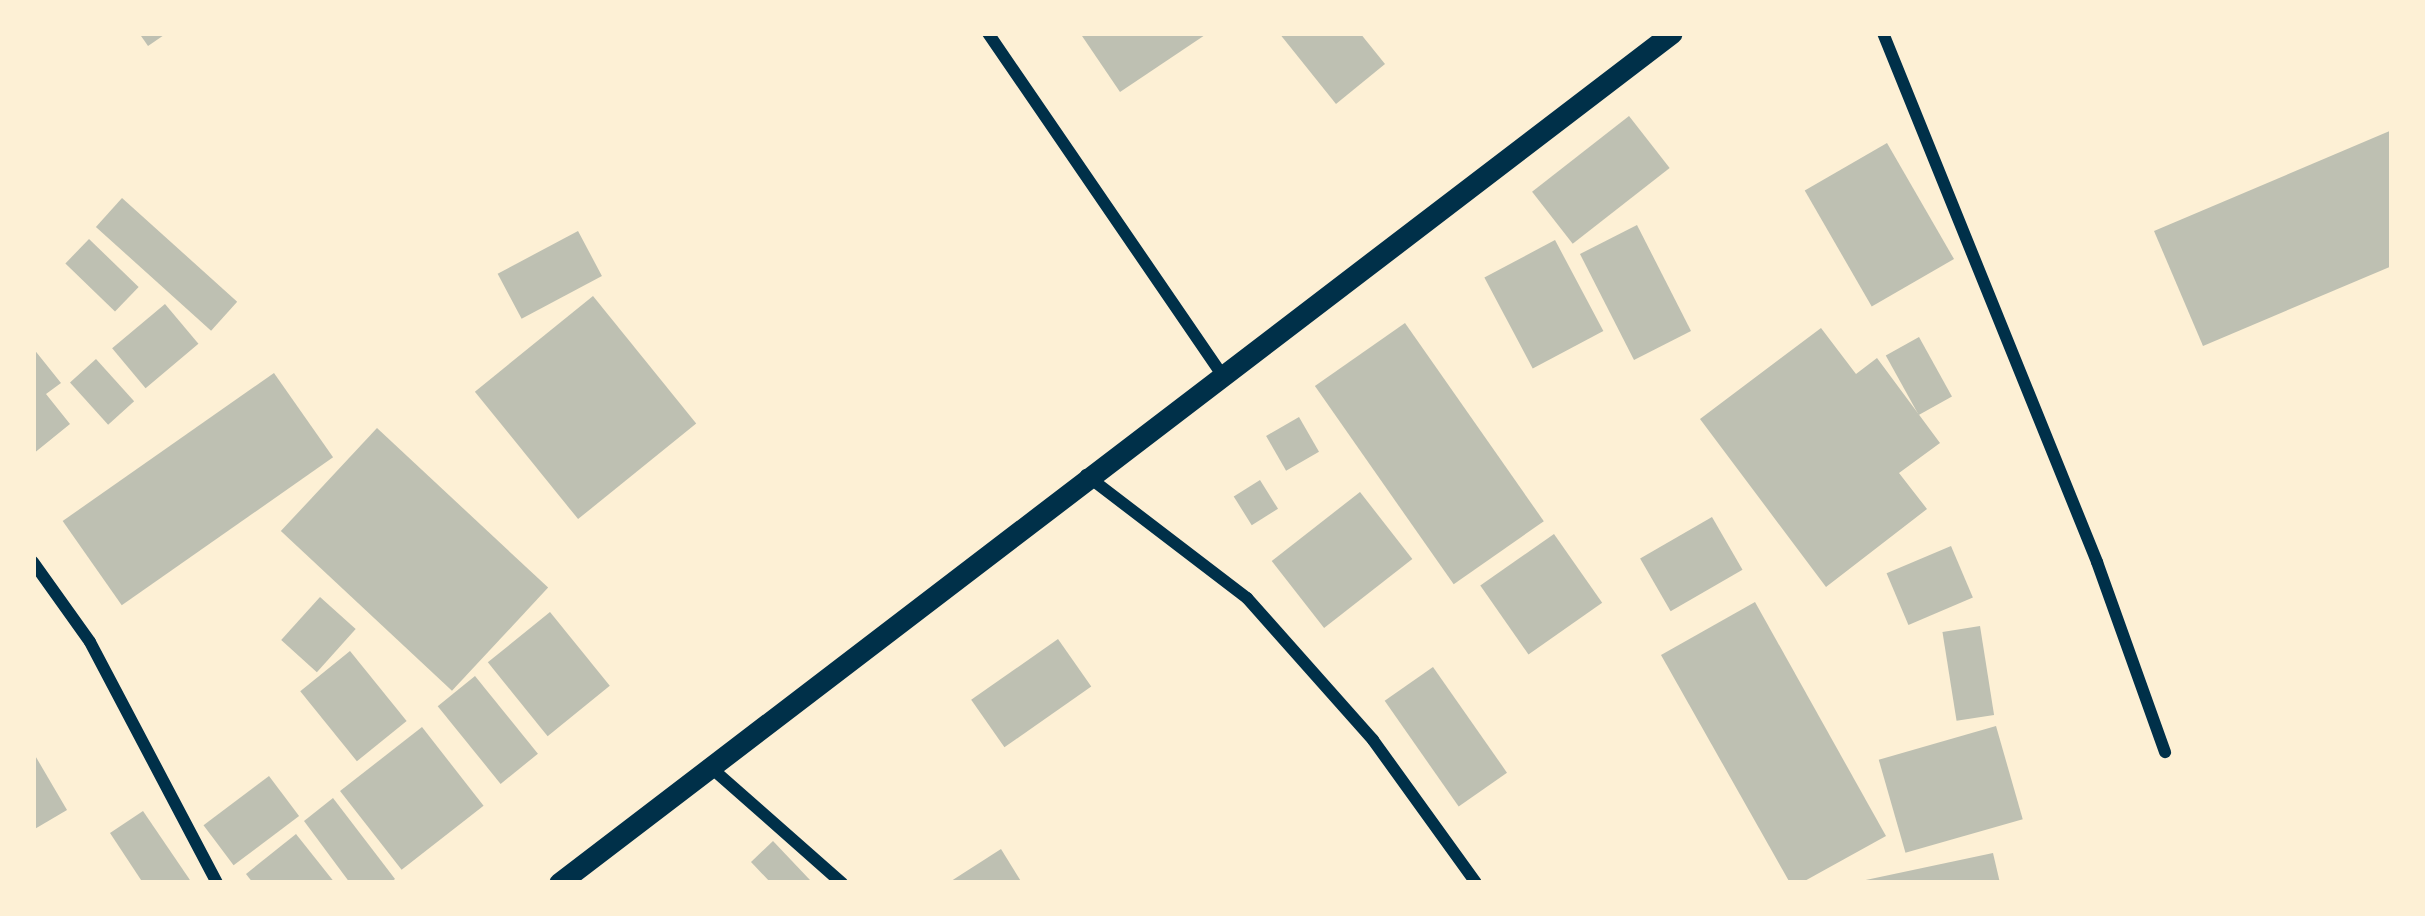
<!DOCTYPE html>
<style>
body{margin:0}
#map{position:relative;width:2425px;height:916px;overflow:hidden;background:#fdf0d5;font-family:"Varela Round",sans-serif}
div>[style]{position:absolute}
.building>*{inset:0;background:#bec0b2;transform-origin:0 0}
.minor>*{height:12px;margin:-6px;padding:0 6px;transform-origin:6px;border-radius:6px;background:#003049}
.tertiary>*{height:21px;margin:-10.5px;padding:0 10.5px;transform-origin:10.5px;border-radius:10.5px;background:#003049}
span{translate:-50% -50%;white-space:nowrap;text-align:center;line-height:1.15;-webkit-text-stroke:9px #fdf0d5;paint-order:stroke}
.frame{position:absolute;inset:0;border:36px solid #fdf0d5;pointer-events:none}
</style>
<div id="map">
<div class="building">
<div style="clip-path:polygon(139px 33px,167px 33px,148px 46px)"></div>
<div style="clip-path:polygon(1080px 33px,1208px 33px,1120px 92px)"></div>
<div style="clip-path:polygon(1279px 33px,1360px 33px,1385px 64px,1336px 104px)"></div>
<div style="left:1629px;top:116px;width:66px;height:123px;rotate:52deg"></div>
<div style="clip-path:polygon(2392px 130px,2392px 266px,2203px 346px,2154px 231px)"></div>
<div style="left:1887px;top:143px;width:134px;height:95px;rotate:60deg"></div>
<div style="left:122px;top:198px;width:155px;height:39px;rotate:42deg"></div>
<div style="left:1637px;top:225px;width:119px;height:64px;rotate:63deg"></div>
<div style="left:578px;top:231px;width:51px;height:91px;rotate:62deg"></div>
<div style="left:89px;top:239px;width:69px;height:34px;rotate:44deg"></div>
<div style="left:1555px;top:240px;width:103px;height:80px;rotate:62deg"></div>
<div style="left:593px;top:296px;width:164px;height:152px;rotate:51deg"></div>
<div style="left:165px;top:304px;width:52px;height:69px;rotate:50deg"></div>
<div style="left:1405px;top:323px;width:242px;height:110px;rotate:55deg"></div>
<div style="clip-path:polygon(1821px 328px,1856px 374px,1877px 358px,1940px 443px,1899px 473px,1927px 509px,1826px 587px,1700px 419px)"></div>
<div style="left:1919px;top:337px;width:68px;height:38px;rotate:61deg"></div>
<div style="clip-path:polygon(33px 348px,61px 383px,46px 394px,70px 424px,33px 454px)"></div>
<div style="left:96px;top:359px;width:57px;height:35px;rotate:48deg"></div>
<div style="left:274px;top:373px;width:103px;height:258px;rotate:55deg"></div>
<div style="left:1299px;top:417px;width:40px;height:38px;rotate:60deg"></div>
<div style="left:377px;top:428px;width:234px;height:141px;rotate:43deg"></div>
<div style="left:1260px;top:480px;width:34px;height:31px;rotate:58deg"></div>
<div style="left:1360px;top:492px;width:85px;height:112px;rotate:52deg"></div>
<div style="left:1712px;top:517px;width:61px;height:83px;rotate:60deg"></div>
<div style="left:1554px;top:534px;width:84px;height:90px;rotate:55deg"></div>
<div style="left:1951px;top:546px;width:56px;height:70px;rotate:67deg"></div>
<div style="left:320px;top:597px;width:48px;height:58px;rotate:42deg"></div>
<div style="clip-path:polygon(1755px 602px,1886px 836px,1801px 883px,1790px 883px,1661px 655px)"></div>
<div style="left:550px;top:612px;width:95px;height:80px;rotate:51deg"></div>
<div style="left:1980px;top:626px;width:90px;height:38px;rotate:81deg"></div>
<div style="left:1058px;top:639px;width:58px;height:106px;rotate:55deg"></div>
<div style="left:350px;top:651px;width:90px;height:64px;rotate:51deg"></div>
<div style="left:1433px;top:667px;width:129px;height:59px;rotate:55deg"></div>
<div style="left:475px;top:676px;width:100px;height:48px;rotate:51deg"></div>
<div style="left:1996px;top:726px;width:97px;height:122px;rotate:74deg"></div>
<div style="left:422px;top:727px;width:100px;height:104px;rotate:52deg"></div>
<div style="clip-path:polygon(33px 752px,67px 810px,33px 830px)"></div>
<div style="left:269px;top:776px;width:50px;height:82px;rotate:53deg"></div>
<div style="clip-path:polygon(333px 798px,395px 879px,390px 883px,350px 883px,304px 821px)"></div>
<div style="clip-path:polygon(143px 811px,192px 883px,143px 883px,110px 833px)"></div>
<div style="clip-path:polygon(296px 834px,335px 883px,253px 883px,246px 874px)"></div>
<div style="clip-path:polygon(773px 841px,810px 880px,807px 883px,771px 883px,751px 862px)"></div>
<div style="clip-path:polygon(1001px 849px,1022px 883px,948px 883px)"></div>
<div style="clip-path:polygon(1993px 853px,2000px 883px,1861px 883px,1861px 881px)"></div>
</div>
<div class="minor">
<div style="left:988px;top:33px;width:411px;rotate:55.6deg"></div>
<div style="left:1883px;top:33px;width:571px;rotate:67.97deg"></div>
<div style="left:2097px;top:562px;width:202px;rotate:70.3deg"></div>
<div style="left:1086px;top:475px;width:203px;rotate:37.4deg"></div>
<div style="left:1247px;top:598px;width:190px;rotate:48.4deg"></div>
<div style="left:1373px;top:740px;width:176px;rotate:54.2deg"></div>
<div style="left:33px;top:562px;width:98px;rotate:54.5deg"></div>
<div style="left:90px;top:642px;width:272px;rotate:62.2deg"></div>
<div style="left:708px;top:765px;width:179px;rotate:41.4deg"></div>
</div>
<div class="tertiary">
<div style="left:559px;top:883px;width:1400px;rotate:-37.37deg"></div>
</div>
<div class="frame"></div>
</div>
